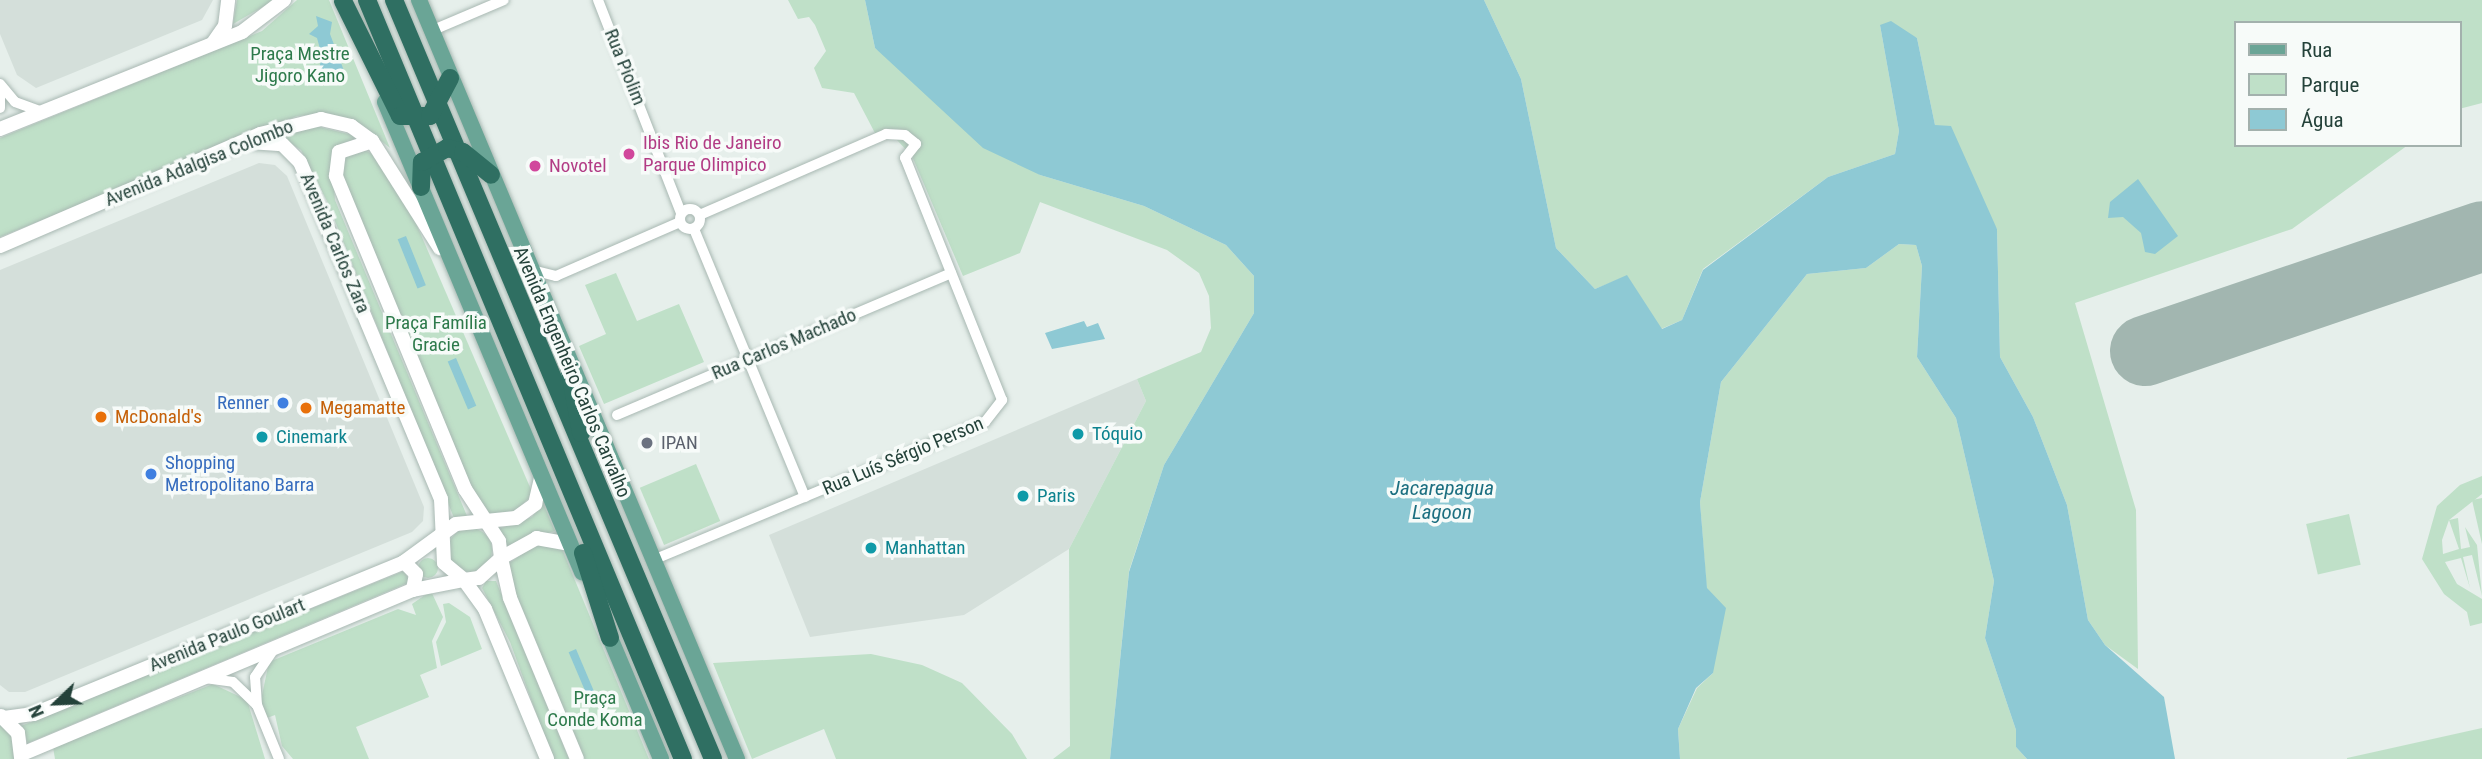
<!DOCTYPE html>
<meta charset="utf-8">
<style>
body{margin:0}
#map{position:relative;width:2482px;height:759px;overflow:hidden;background:#e6efeb;font-family:"Roboto Condensed",sans-serif}
div>[style]{position:absolute}
.built>*{inset:0;background:#d4dfda}
.green>*{inset:0;background:#bfe0c8;transform-origin:0 0}
.round{border-radius:50%}
.water>*{inset:0;background:#8ec9d4;transform-origin:0 0}
.runway>*{height:70px;margin:-35px;padding:0 35px;transform-origin:35px;border-radius:35px;background:#a2b6b0}
.roads{filter:drop-shadow(0 0 2px #a8b8b2) drop-shadow(0 0 2px #a8b8b2)}
.street>*{height:10px;margin:-5px;padding:0 5px;transform-origin:5px;border-radius:5px;background:#fff}
.street>.ring{margin:-5px;padding:0;box-sizing:content-box;background:none;border:10px solid #fff;border-radius:50%}
.secondary>*{height:14px;margin:-7px;padding:0 7px;transform-origin:7px;border-radius:7px;background:#fff}
.primary>*{height:16px;margin:-8px;padding:0 8px;transform-origin:8px;border-radius:8px;background:#6aa596}
.highway>*{height:18px;margin:-9px;padding:0 9px;transform-origin:9px;border-radius:9px;background:#2f6f62}
.dots>*{width:19px;height:19px;translate:-50% -50%;box-sizing:border-box;border:4px solid #f7fbf9;border-radius:50%}
span{translate:-50% -50%;white-space:nowrap;text-align:center;line-height:1.15;-webkit-text-stroke:7px #f7fbf9;paint-order:stroke}
.park-label{font-size:19px;color:#2d7a4b}
.street-label{font-size:19px;color:#24423a}
.hotel-label{font-size:19px;color:#b23c85}
.left{translate:0 -50%;text-align:left}
.shop-label{font-size:19px;color:#366cbe}
.right{translate:-100% -50%;text-align:right}
.food-label{font-size:19px;color:#c56008}
.culture-label{font-size:19px;color:#0d838f}
.worship-label{font-size:19px;color:#5b616d}
.water-label{font-size:21px;color:#1c6f80;font-style:italic}
.legend{position:absolute;left:2234px;top:21px;width:228px;height:126px;box-sizing:border-box;background:#f7fbf9;border:2px solid #a3b1ad;margin:0;padding:9px 12px;list-style:none;font-size:21px;color:#24423a}
.legend li{display:flex;align-items:center;gap:14px;height:35px}
.legend b{width:35px;border:2px solid #a3b1ad}
.north{position:absolute;left:21px;top:668px;width:70px;height:70px;-webkit-text-stroke:5px #f7fbf9;paint-order:stroke;rotate:247deg;font-size:19px;font-weight:700;line-height:28px;text-align:center;color:#24423a}
.north::after{content:'';display:block;margin:auto;width:24px;height:32px;background:#24423a;clip-path:polygon(50% 0,100% 100%,50% 72%,0 100%)}
</style>
<div id="map">
<div class="built">
<div style="clip-path:polygon(0 0,213px 0,202px 20px,36px 88px,17px 75px,0 34px)"></div>
<div style="clip-path:polygon(259px 163px,275px 165px,287px 176px,424px 507px,423px 521px,412px 532px,25px 692px,9px 692px,0 685px,0 270px)"></div>
<div style="clip-path:polygon(1137px 379px,1146px 401px,1069px 549px,964px 615px,810px 637px,769px 535px)"></div>
</div>
<div class="green">
<div style="clip-path:polygon(237px 0,275px 0,233px 24px)"></div>
<div style="clip-path:polygon(297px 0,329px 0,390px 148px,371px 133px,316px 114px,297px 116px,0 237px,0 138px,262px 31px)"></div>
<div style="clip-path:polygon(788px 0,865px 0,875px 48px,1040px 175px,1144px 206px,1226px 245px,1254px 276px,1254px 313px,1164px 465px,1129px 571px,1110px 759px,1053px 759px,1070px 746px,1069px 549px,1146px 401px,1137px 379px,1201px 352px,1211px 328px,1209px 296px,1199px 273px,1167px 250px,1040px 202px,1020px 253px,963px 276px,912px 156px,896px 139px,876px 135px,854px 93px,822px 88px,814px 68px,826px 51px,815px 25px,809px 17px,798px 19px)"></div>
<div style="clip-path:polygon(1484px 0,2482px 0,2482px 103px,2459px 109px,2459px 23px,2235px 23px,2235px 145px,2408px 145px,2292px 229px,2075px 303px,2136px 510px,2138px 669px,2105px 645px,2088px 620px,2067px 505px,2033px 417px,2000px 357px,1997px 229px,1935px 125px,1917px 38px,1880px 25px,1899px 131px,1895px 154px,1828px 177px,1703px 269px,1682px 320px,1661px 329px,1627px 276px,1595px 289px,1556px 248px,1521px 79px)"></div>
<div style="clip-path:polygon(315px 126px,357px 136px,331px 157px,335px 200px,467px 516px,454px 518px,327px 201px,301px 150px,279px 136px)"></div>
<div style="clip-path:polygon(362px 149px,375px 155px,399px 184px,533px 494px,514px 513px,496px 518px,480px 509px,341px 175px,345px 157px)"></div>
<div style="clip-path:polygon(1899px 244px,1916px 245px,1922px 266px,1917px 357px,1956px 418px,1994px 581px,1985px 638px,2016px 730px,2016px 747px,2027px 759px,1680px 759px,1678px 729px,1697px 688px,1713px 673px,1700px 502px,1721px 382px,1807px 274px,1866px 268px)"></div>
<div style="clip-path:polygon(616px 273px,637px 321px,679px 304px,704px 362px,604px 404px,579px 346px,606px 334px,585px 285px)"></div>
<div style="left:696px;top:464px;width:62px;height:61px;rotate:67deg"></div>
<div style="clip-path:polygon(evenodd,2482px 476px,2482px 494px,2449px 520px,2458px 518px,2461px 549px,2470px 547px,2465px 527px,2477px 545px,2482px 596px,2472px 555px,2463px 557px,2470px 588px,2461px 558px,2445px 562px,2457px 584px,2482px 599px,2482px 623px,2470px 626px,2467px 612px,2444px 594px,2422px 559px,2437px 506px,2460px 485px,2482px 476px,2449px 520px,2459px 549px,2443px 554px,2442px 540px,2449px 520px)"></div>
<div style="clip-path:polygon(2482px 498px,2482px 544px,2472px 500px)"></div>
<div style="clip-path:polygon(543px 503px,555px 531px,506px 547px,498px 529px,532px 517px)"></div>
<div style="left:2349px;top:514px;width:52px;height:44px;rotate:77deg"></div>
<div class="round" style="left:448px;top:528px;width:44px;height:44px"></div>
<div style="clip-path:polygon(536px 544px,562px 549px,649px 759px,583px 759px,509px 580px,508px 564px)"></div>
<div class="round" style="left:418px;top:558px;width:20px;height:20px"></div>
<div style="clip-path:polygon(404px 571px,410px 582px,28px 743px,21px 726px)"></div>
<div style="clip-path:polygon(486px 581px,496px 581px,569px 759px,553px 759px,510px 642px,482px 588px)"></div>
<div style="clip-path:polygon(431px 591px,443px 617px,432px 641px,437px 668px,420px 675px,429px 697px,356px 727px,369px 759px,293px 759px,282px 746px,275px 715px,267px 718px,261px 700px,269px 662px,398px 609px,416px 615px,412px 604px)"></div>
<div style="clip-path:polygon(449px 603px,470px 617px,482px 649px,441px 666px,436px 642px,446px 622px,443px 604px)"></div>
<div style="clip-path:polygon(871px 654px,922px 665px,962px 683px,1012px 734px,1027px 759px,836px 759px,824px 729px,752px 759px,713px 663px)"></div>
<div style="clip-path:polygon(213px 684px,247px 700px,265px 759px,55px 759px,53px 747px)"></div>
<div style="clip-path:polygon(0 723px,13px 736px,16px 759px,0 759px)"></div>
<div style="clip-path:polygon(2482px 728px,2482px 759px,2347px 759px,2347px 758px)"></div>
</div>
<div class="water">
<div style="clip-path:polygon(865px 0,1484px 0,1521px 79px,1556px 248px,1595px 289px,1627px 275px,1662px 329px,1682px 320px,1703px 270px,1828px 177px,1895px 154px,1899px 131px,1880px 25px,1891px 21px,1917px 38px,1935px 125px,1951px 126px,1997px 229px,2000px 357px,2033px 417px,2067px 505px,2088px 620px,2105px 645px,2164px 697px,2175px 759px,2027px 759px,2016px 747px,2016px 730px,1985px 638px,1994px 581px,1956px 418px,1917px 357px,1922px 266px,1916px 245px,1899px 244px,1866px 268px,1807px 274px,1721px 382px,1700px 502px,1707px 588px,1726px 608px,1713px 673px,1696px 688px,1678px 729px,1680px 759px,1110px 759px,1129px 572px,1164px 465px,1254px 313px,1254px 276px,1226px 245px,1144px 206px,1040px 175px,983px 148px,875px 48px)"></div>
<div style="clip-path:polygon(316px 16px,332px 22px,330px 34px,346px 76px,338px 85px,318px 73px,322px 56px,317px 38px,309px 34px,318px 26px)"></div>
<div style="clip-path:polygon(2138px 179px,2178px 236px,2155px 254px,2145px 252px,2141px 233px,2123px 217px,2108px 218px,2110px 202px)"></div>
<div style="left:406px;top:236px;width:53px;height:9px;rotate:68deg"></div>
<div style="clip-path:polygon(1084px 321px,1087px 327px,1098px 323px,1105px 339px,1052px 349px,1045px 333px)"></div>
<div style="left:456px;top:358px;width:52px;height:9px;rotate:67deg"></div>
<div style="left:576px;top:649px;width:52px;height:8px;rotate:67deg"></div>
</div>
<div class="runway">
<div style="left:2145px;top:351px;width:356px;rotate:-18.8deg"></div>
</div>
<div class="roads">
<div class="street">
<div style="left:598px;top:0;width:229px;rotate:68.7deg"></div>
<div style="left:431px;top:31px;width:79px;rotate:-23deg"></div>
<div style="left:0;top:84px;width:23px;rotate:50deg"></div>
<div style="left:15px;top:102px;width:29px;rotate:20deg"></div>
<div style="left:0;top:86px;width:22px;rotate:90deg"></div>
<div class="ring" style="left:680px;top:209px;width:10px;height:10px"></div>
<div style="left:694px;top:229px;width:290px;rotate:67.5deg"></div>
<div style="left:532px;top:270px;width:25px;rotate:14deg"></div>
<div style="left:556px;top:276px;width:135px;rotate:-23.5deg"></div>
<div style="left:617px;top:415px;width:363px;rotate:-23deg"></div>
<div style="left:653px;top:560px;width:360px;rotate:-22.6deg"></div>
<div style="left:985px;top:422px;width:28px;rotate:-52deg"></div>
<div style="left:1002px;top:400px;width:261px;rotate:-111.8deg"></div>
<div style="left:905px;top:158px;width:18px;rotate:-52deg"></div>
<div style="left:916px;top:144px;width:14px;rotate:-141deg"></div>
<div style="left:905px;top:135px;width:19px;rotate:-177deg"></div>
<div style="left:886px;top:134px;width:203px;rotate:156.5deg"></div>
<div style="left:205px;top:678px;width:28px;rotate:8deg"></div>
<div style="left:233px;top:682px;width:33px;rotate:44deg"></div>
<div style="left:257px;top:705px;width:28px;rotate:-94deg"></div>
<div style="left:255px;top:677px;width:30px;rotate:-56deg"></div>
<div style="left:257px;top:705px;width:58px;rotate:67.8deg"></div>
</div>
<div class="secondary">
<div style="left:213px;top:43px;width:21px;rotate:-55deg"></div>
<div style="left:225px;top:26px;width:26px;rotate:-83deg"></div>
<div style="left:0;top:129px;width:261px;rotate:-21.8deg"></div>
<div style="left:242px;top:32px;width:53px;rotate:-37.3deg"></div>
<div style="left:250px;top:142px;width:32px;rotate:4deg"></div>
<div style="left:282px;top:144px;width:25px;rotate:45deg"></div>
<div style="left:300px;top:162px;width:365px;rotate:67.3deg"></div>
<div style="left:441px;top:499px;width:64px;rotate:87.3deg"></div>
<div style="left:444px;top:563px;width:26px;rotate:40deg"></div>
<div style="left:464px;top:580px;width:15px;rotate:-8deg"></div>
<div style="left:479px;top:578px;width:30px;rotate:-42deg"></div>
<div style="left:501px;top:558px;width:17px;rotate:-97deg"></div>
<div style="left:499px;top:541px;width:62px;rotate:-123.2deg"></div>
<div style="left:465px;top:489px;width:339px;rotate:-112.4deg"></div>
<div style="left:336px;top:176px;width:24px;rotate:-83deg"></div>
<div style="left:339px;top:152px;width:35px;rotate:-18deg"></div>
<div style="left:0;top:246px;width:283px;rotate:-23.3deg"></div>
<div style="left:260px;top:134px;width:63px;rotate:-13.8deg"></div>
<div style="left:321px;top:119px;width:31px;rotate:13deg"></div>
<div style="left:351px;top:126px;width:26px;rotate:36deg"></div>
<div style="left:372px;top:141px;width:127px;rotate:57.6deg"></div>
<div style="left:570px;top:544px;width:34px;rotate:-170deg"></div>
<div style="left:537px;top:538px;width:41px;rotate:150.9deg"></div>
<div style="left:501px;top:558px;width:41px;rotate:77.3deg"></div>
<div style="left:510px;top:598px;width:174px;rotate:67.4deg"></div>
<div style="left:404px;top:562px;width:17px;rotate:45deg"></div>
<div style="left:416px;top:574px;width:16px;rotate:101deg"></div>
<div style="left:1px;top:716px;width:24px;rotate:45deg"></div>
<div style="left:18px;top:733px;width:26px;rotate:83deg"></div>
<div style="left:4px;top:718px;width:30px;rotate:-8deg"></div>
<div style="left:34px;top:714px;width:400px;rotate:-22.3deg"></div>
<div style="left:404px;top:562px;width:64px;rotate:-36.2deg"></div>
<div style="left:456px;top:524px;width:60px;rotate:-5.7deg"></div>
<div style="left:516px;top:518px;width:24px;rotate:-36deg"></div>
<div style="left:535px;top:504px;width:28px;rotate:-77deg"></div>
<div style="left:22px;top:754px;width:424px;rotate:-22.8deg"></div>
<div style="left:413px;top:590px;width:52px;rotate:-11.1deg"></div>
<div style="left:464px;top:580px;width:36px;rotate:54deg"></div>
<div style="left:485px;top:609px;width:162px;rotate:67.5deg"></div>
</div>
<div class="primary">
<div style="left:419px;top:0;width:823px;rotate:67.27deg"></div>
<div style="left:385px;top:102px;width:510px;rotate:67.26deg"></div>
<div style="left:606px;top:628px;width:142px;rotate:67.2deg"></div>
</div>
<div class="highway">
<div style="left:367px;top:0;width:822px;rotate:67.4deg"></div>
<div style="left:394px;top:0;width:823px;rotate:67.2deg"></div>
<div style="left:343px;top:1px;width:128px;rotate:63.6deg"></div>
<div style="left:400px;top:116px;width:30px"></div>
<div style="left:430px;top:116px;width:43px;rotate:-62.2deg"></div>
<div style="left:421px;top:187px;width:25px;rotate:-88deg"></div>
<div style="left:422px;top:162px;width:29px;rotate:-29deg"></div>
<div style="left:447px;top:148px;width:16px;rotate:14deg"></div>
<div style="left:463px;top:152px;width:36px;rotate:39deg"></div>
<div style="left:569px;top:366px;width:68px;rotate:79.8deg"></div>
<div style="left:583px;top:553px;width:89px;rotate:72.4deg"></div>
</div>
</div>
<div class="dots">
<div style="left:629px;top:154px;background:#d1479c"></div>
<div style="left:535px;top:166px;background:#d1479c"></div>
<div style="left:283px;top:403px;background:#3f7fe0"></div>
<div style="left:306px;top:408px;background:#e8710a"></div>
<div style="left:101px;top:417px;background:#e8710a"></div>
<div style="left:1078px;top:434px;background:#0f9aa8"></div>
<div style="left:262px;top:437px;background:#0f9aa8"></div>
<div style="left:647px;top:443px;background:#6b7280"></div>
<div style="left:151px;top:474px;background:#3f7fe0"></div>
<div style="left:1023px;top:496px;background:#0f9aa8"></div>
<div style="left:871px;top:548px;background:#0f9aa8"></div>
</div>
<div class="park-label">
<span style="left:300px;top:65px">Praça Mestre<br>Jigoro Kano</span>
<span style="left:436px;top:334px">Praça Família<br>Gracie</span>
<span style="left:595px;top:709px">Praça<br>Conde Koma</span>
</div>
<div class="street-label">
<span style="left:625px;top:67px;rotate:68deg">Rua Piolim</span>
<span style="left:199px;top:163px;rotate:-22deg">Avenida Adalgisa Colombo</span>
<span style="left:335px;top:243px;rotate:67deg">Avenida Carlos Zara</span>
<span style="left:784px;top:344px;rotate:-23deg">Rua Carlos Machado</span>
<span style="left:572px;top:372px;rotate:67deg">Avenida Engenheiro Carlos Carvalho</span>
<span style="left:903px;top:456px;rotate:-23deg">Rua Luís Sérgio Person</span>
<span style="left:227px;top:635px;rotate:-22deg">Avenida Paulo Goulart</span>
</div>
<div class="hotel-label">
<span class="left" style="left:643px;top:154px">Ibis Rio de Janeiro<br>Parque Olimpico</span>
<span class="left" style="left:549px;top:166px">Novotel</span>
</div>
<div class="shop-label">
<span class="right" style="left:269px;top:403px">Renner</span>
<span class="left" style="left:165px;top:474px">Shopping<br>Metropolitano Barra</span>
</div>
<div class="food-label">
<span class="left" style="left:320px;top:408px">Megamatte</span>
<span class="left" style="left:115px;top:417px">McDonald's</span>
</div>
<div class="culture-label">
<span class="left" style="left:1092px;top:434px">Tóquio</span>
<span class="left" style="left:276px;top:437px">Cinemark</span>
<span class="left" style="left:1037px;top:496px">Paris</span>
<span class="left" style="left:885px;top:548px">Manhattan</span>
</div>
<div class="worship-label">
<span class="left" style="left:661px;top:443px">IPAN</span>
</div>
<div class="water-label">
<span style="left:1442px;top:500px">Jacarepagua<br>Lagoon</span>
</div>
<ul class="legend">
<li><b style="height:9px;background:#6aa596"></b>Rua</li>
<li><b style="height:19px;background:#bfe0c8"></b>Parque</li>
<li><b style="height:19px;background:#8ec9d4"></b>Água</li>
</ul>
<div class="north">N</div>
</div>
